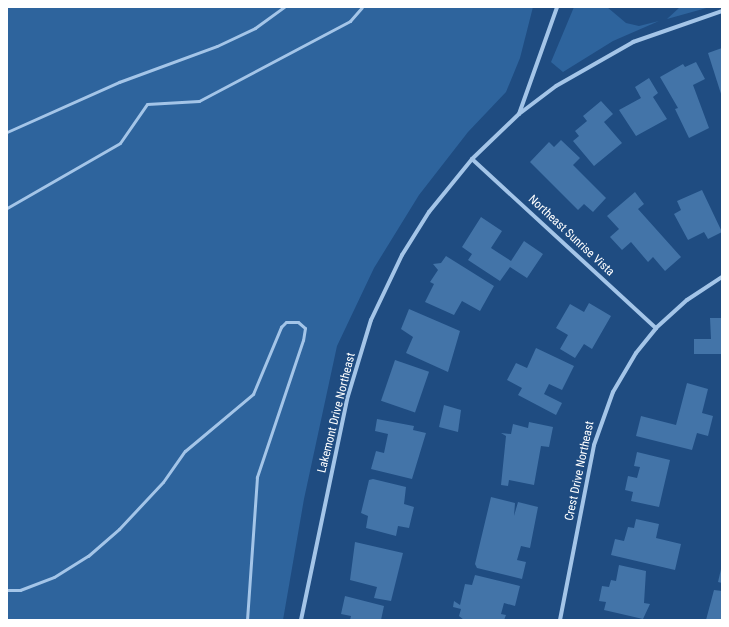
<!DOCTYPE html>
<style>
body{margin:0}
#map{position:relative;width:729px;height:627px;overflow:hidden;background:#1f4c81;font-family:"Roboto Condensed",sans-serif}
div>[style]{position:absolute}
.green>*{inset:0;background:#2e649d}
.building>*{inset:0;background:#4374a8;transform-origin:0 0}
.service>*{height:3px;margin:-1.5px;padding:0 1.5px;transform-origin:1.5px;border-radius:1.5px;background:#a4c5e8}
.minor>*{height:4px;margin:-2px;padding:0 2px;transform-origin:2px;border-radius:2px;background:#a4c5e8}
span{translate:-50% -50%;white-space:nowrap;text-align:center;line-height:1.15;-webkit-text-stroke:3px #1f4c81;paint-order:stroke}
.street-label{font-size:12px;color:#fff}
.frame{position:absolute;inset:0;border:8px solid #fff;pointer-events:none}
</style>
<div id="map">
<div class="green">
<div style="clip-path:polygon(7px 7px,533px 7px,520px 58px,506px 92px,468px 132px,419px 195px,374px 268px,337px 346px,304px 499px,283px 620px,7px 620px)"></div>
<div style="clip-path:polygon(574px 7px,607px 7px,626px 23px,639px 26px,659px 21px,613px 41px,563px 72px,551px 62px)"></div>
<div style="clip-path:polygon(680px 7px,710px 7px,667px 19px)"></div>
</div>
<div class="building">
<div style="clip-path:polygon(722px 48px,722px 97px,708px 53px)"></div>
<div style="clip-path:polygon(696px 62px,705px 79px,693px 85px,709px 128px,689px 138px,675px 109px,678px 108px,660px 77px,683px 64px,685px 67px)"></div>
<div style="clip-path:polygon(649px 78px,658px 93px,653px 97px,667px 119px,636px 136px,619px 110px,641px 98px,635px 87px)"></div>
<div style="clip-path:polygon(601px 101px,613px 114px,604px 122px,622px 143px,594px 166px,573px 141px,579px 136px,575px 131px,587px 121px,583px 116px)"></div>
<div style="clip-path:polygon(561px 140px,580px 158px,573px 165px,606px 198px,593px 212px,584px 204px,578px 210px,530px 162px,549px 142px,554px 147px)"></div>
<div style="clip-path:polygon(702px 190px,722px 232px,708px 239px,704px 232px,688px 240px,674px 214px,681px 210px,677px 201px)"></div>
<div style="clip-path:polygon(635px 192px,644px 204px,638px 209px,681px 257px,665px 271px,653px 257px,648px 262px,631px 242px,622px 250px,610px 237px,619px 229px,607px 216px)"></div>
<div style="clip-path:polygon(481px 217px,502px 231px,491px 248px,511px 261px,524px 241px,543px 254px,527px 278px,510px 267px,500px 281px,468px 260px,472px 254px,462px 247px)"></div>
<div style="clip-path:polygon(446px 256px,494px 286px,480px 311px,462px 301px,454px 315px,425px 302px,434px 284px,430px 282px,438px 270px,433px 264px,441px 263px)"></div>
<div style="clip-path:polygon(589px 303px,611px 316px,592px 349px,584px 344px,575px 358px,560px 349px,568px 335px,556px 328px,570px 304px,584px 312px)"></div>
<div style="clip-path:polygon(409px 309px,460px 331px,448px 372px,406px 353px,413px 337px,401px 329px)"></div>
<div style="clip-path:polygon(710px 318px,722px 318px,722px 354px,694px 354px,694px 339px,711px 339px)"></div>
<div style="clip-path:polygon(536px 348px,574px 366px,562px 390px,549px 384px,544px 394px,562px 403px,556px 415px,518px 395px,522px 388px,507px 380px,516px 363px,527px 368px)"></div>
<div style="left:395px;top:360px;width:36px;height:43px;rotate:19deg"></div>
<div style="clip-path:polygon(687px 383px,708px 389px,702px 413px,713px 416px,708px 436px,697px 433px,692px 450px,636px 436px,641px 416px,676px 425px)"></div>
<div style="clip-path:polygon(444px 405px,461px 410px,458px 432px,439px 427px)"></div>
<div style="clip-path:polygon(377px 419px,414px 426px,413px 430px,426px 433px,412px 479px,371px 469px,376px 451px,384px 453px,388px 434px,375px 431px)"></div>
<div style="clip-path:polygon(529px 422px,553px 427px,549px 447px,541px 446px,534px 485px,509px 480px,508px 486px,501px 485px,506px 436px,501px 433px,511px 434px,513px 424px,528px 428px)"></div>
<div style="clip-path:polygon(637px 452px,670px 460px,659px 507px,631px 501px,633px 492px,625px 490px,628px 476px,637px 478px,640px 467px,634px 466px)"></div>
<div style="clip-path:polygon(373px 479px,406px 487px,404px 504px,414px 507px,409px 528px,398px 526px,396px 536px,366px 528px,368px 516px,361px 513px,369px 480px)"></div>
<div style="clip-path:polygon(491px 497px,515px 503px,514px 516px,518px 502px,538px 507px,530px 548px,521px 546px,517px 560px,526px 562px,522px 579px,477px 568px,475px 564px)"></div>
<div style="clip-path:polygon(636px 519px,659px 524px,656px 538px,681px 544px,675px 570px,611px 555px,615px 539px,624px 541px,628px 527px,634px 528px)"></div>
<div style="clip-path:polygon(355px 542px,403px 553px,391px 601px,374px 598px,377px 587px,350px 580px)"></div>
<div style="clip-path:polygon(619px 565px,646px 571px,644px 603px,650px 604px,643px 619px,604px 610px,606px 602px,599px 601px,602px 586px,609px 587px,611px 580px,616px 581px)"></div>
<div style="clip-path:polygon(722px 565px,722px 583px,718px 582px)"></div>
<div style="clip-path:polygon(475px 575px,520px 586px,515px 606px,504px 603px,501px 614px,506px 615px,504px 620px,464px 620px,459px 616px,461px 609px,453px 607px,454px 601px,460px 605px,465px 584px,472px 585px)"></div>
<div style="clip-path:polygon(714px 590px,722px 591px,722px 620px,706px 620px)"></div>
<div style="clip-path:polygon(345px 596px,384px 606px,381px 620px,350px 620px,351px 616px,341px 614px)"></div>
</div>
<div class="service">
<div style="left:7px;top:132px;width:123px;rotate:-24.1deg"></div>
<div style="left:119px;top:82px;width:104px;rotate:-20.2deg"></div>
<div style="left:217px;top:46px;width:42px;rotate:-25.3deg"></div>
<div style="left:255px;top:28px;width:36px;rotate:-36deg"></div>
<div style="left:7px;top:208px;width:130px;rotate:-29.9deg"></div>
<div style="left:120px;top:143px;width:47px;rotate:-55.3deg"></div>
<div style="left:147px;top:104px;width:52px;rotate:-3.3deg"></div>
<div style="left:199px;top:101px;width:171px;rotate:-27.9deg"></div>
<div style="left:350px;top:21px;width:18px;rotate:-49deg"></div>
<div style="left:7px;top:590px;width:13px"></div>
<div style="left:20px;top:590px;width:36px;rotate:-21deg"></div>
<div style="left:54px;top:577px;width:40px;rotate:-32deg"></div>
<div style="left:88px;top:556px;width:41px;rotate:-41.1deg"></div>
<div style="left:119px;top:529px;width:64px;rotate:-46.9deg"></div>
<div style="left:163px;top:482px;width:38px;rotate:-55deg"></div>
<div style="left:185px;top:451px;width:89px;rotate:-40deg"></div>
<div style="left:253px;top:394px;width:73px;rotate:-67.3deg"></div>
<div style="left:281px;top:327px;width:7px;rotate:-45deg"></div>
<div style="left:286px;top:322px;width:12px"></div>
<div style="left:298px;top:322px;width:9px;rotate:41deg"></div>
<div style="left:305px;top:328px;width:12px;rotate:99deg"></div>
<div style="left:303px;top:340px;width:145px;rotate:108.6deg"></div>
<div style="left:257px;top:477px;width:143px;rotate:94deg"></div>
</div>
<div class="minor">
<div style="left:519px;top:114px;width:114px;rotate:-70.4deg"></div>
<div style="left:472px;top:159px;width:250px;rotate:42.6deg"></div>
<div style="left:301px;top:620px;width:229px;rotate:-78.2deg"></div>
<div style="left:348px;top:396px;width:79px;rotate:-73.2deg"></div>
<div style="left:371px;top:320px;width:72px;rotate:-64.5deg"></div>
<div style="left:402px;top:255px;width:51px;rotate:-57.9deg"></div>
<div style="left:429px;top:212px;width:68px;rotate:-50.9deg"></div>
<div style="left:472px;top:159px;width:65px;rotate:-43.8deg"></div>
<div style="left:519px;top:114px;width:46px;rotate:-37.1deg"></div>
<div style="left:556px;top:86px;width:89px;rotate:-29.7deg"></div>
<div style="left:633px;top:42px;width:94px;rotate:-19.2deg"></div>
<div style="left:560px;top:620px;width:178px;rotate:-79deg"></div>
<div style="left:594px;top:445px;width:56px;rotate:-70.3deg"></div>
<div style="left:613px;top:392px;width:45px;rotate:-59.5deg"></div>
<div style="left:636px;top:353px;width:32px;rotate:-51deg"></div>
<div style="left:656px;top:328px;width:42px;rotate:-42.1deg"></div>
<div style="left:687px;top:300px;width:42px;rotate:-33.3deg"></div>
</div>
<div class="street-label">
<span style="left:571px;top:236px;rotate:43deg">Northeast Sunrise Vista</span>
<span style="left:337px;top:413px;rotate:-76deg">Lakemont Drive Northeast</span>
<span style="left:580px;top:471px;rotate:-78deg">Crest Drive Northeast</span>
</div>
<div class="frame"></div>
</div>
